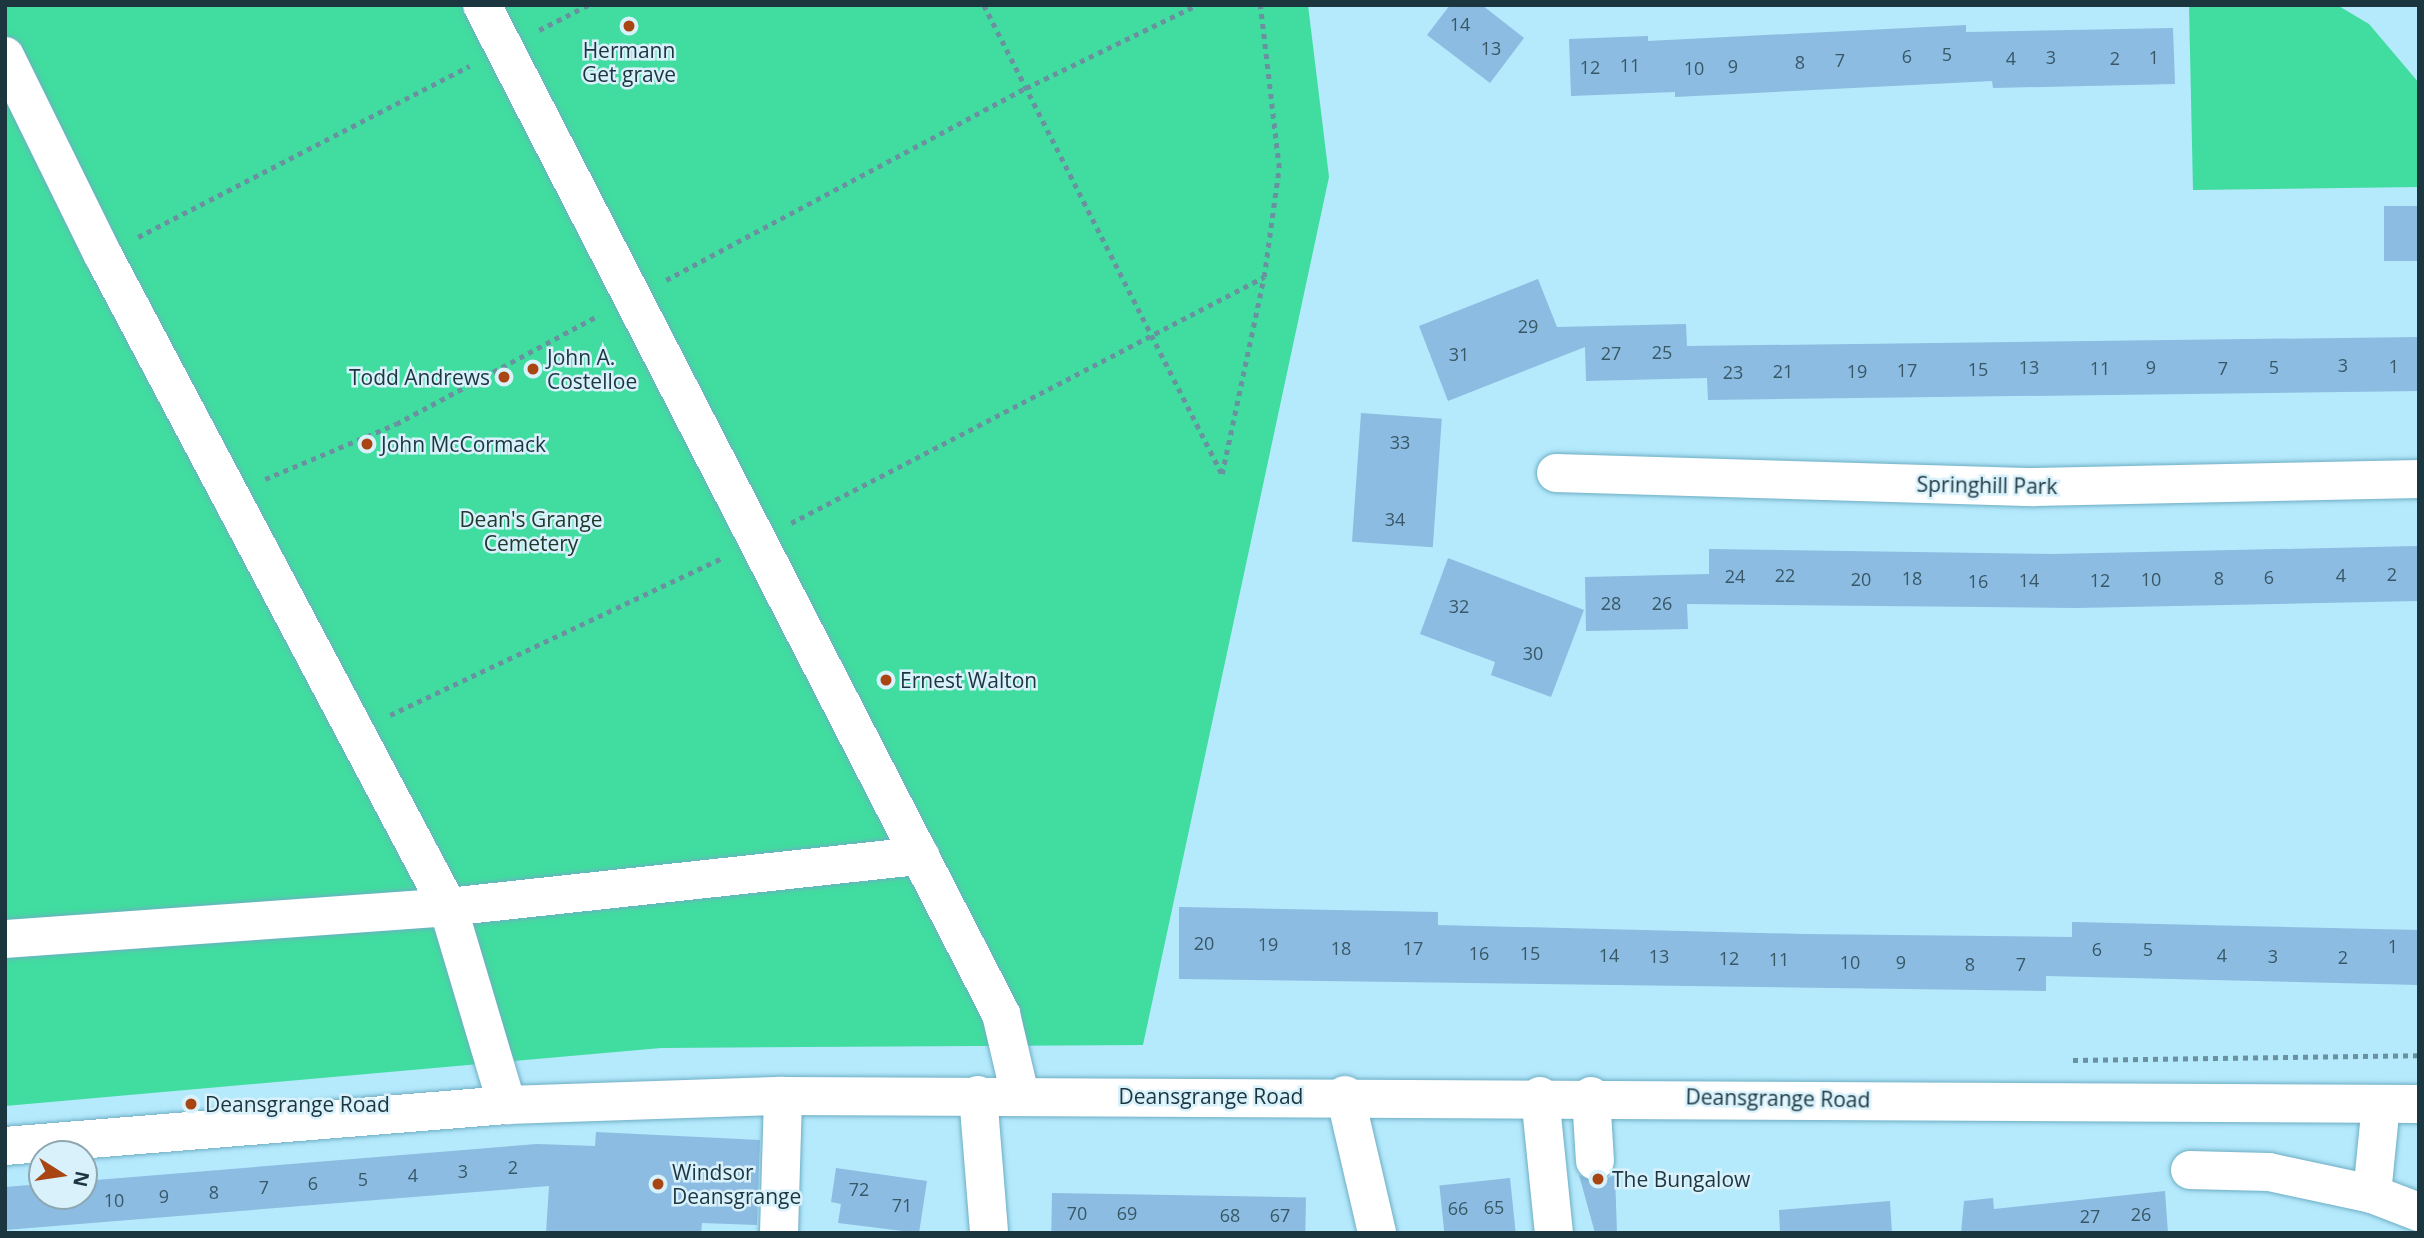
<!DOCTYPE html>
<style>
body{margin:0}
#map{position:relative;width:2424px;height:1238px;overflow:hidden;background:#b5e9fc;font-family:"Open Sans",sans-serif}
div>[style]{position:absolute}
.green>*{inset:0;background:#41dc9f}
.building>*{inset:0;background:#8cbce1;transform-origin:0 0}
.path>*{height:4.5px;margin-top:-2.25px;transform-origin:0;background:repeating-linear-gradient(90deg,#6a91a0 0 5px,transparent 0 10px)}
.roads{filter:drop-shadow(0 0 2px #6eaec4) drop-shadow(0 0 2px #6eaec4)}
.minor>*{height:38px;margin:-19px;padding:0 19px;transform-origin:19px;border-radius:19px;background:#fff}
.major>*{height:38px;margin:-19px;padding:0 19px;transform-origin:19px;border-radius:19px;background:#fff}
.dots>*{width:19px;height:19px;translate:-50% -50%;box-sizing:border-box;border:4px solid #d8f1fb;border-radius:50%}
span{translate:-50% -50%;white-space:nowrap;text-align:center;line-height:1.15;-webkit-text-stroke:5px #d8f1fb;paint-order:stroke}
.number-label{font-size:18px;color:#385868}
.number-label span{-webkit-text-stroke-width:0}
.poi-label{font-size:21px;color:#1c3640}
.left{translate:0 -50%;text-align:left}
.right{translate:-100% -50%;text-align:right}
.street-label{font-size:21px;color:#1c3640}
.park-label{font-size:21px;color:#20392d}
.frame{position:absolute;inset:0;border:7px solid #1c3640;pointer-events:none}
.north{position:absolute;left:28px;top:1140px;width:70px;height:70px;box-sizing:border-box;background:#d8f1fb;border:2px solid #8da6b0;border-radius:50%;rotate:102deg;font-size:19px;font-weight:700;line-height:28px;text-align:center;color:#1c3640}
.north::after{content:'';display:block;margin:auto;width:24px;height:32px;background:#a94413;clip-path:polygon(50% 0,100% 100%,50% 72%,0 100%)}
</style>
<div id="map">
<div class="green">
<div style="clip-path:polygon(5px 5px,1308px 5px,1329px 177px,1143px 1045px,661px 1048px,5px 1106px)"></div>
<div style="clip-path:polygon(2189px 5px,2337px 5px,2369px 24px,2419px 83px,2419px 187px,2193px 190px)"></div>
</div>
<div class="building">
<div style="clip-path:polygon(1450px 5px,1482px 5px,1524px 38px,1490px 83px,1427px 35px)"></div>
<div style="clip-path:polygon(1966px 25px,1966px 32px,2173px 28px,2175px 84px,1993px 88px,1992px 81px,1675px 97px,1675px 92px,1571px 96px,1569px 39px,1648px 36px,1648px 41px)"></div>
<div style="left:2384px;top:206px;width:35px;height:55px"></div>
<div style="clip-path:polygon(1538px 279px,1557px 327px,1686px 324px,1687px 346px,2419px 337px,2419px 391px,1708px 400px,1707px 378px,1586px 381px,1585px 347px,1448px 401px,1419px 326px)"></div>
<div style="left:1361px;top:413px;width:81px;height:129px;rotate:4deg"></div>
<div style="clip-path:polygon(2417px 546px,2417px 601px,2076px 608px,1687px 604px,1688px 629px,1586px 631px,1585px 577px,1709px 574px,1709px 549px,2054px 554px)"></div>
<div style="clip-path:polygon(1448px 558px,1584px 610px,1551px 697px,1491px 675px,1495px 662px,1420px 634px)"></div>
<div style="clip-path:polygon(1179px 907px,1438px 912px,1438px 925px,1805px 934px,2072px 937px,2072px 922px,2419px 930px,2419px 985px,2046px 976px,2046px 991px,1179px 979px)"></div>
<div style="clip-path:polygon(596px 1132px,760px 1140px,757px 1225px,702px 1223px,701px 1233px,546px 1233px,549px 1186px,5px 1230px,5px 1187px,42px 1184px,42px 1196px,84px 1196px,84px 1181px,537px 1144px,595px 1146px)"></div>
<div style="clip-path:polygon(836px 1168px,927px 1181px,919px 1233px,838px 1223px,841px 1204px,831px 1202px)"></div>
<div style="clip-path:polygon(1579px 1175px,1596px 1183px,1615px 1175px,1617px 1233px,1595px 1233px)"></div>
<div style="left:1510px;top:1178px;width:55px;height:71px;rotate:84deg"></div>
<div style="clip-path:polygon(2165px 1191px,2168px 1233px,1961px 1233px,1964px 1201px,1993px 1198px,1994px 1209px)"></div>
<div style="left:1052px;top:1193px;width:254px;height:40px;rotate:1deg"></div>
<div style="clip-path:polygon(1890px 1201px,1892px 1233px,1780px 1233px,1779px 1210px)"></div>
</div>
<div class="path">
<div style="left:984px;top:5px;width:526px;rotate:63.09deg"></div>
<div style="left:1222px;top:474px;width:201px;rotate:-78deg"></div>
<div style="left:1264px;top:277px;width:110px;rotate:-82.2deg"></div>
<div style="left:1279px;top:168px;width:164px;rotate:-96.6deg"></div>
<div style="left:539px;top:30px;width:55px;rotate:-27deg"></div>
<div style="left:138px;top:237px;width:373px;rotate:-27.3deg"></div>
<div style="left:666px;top:280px;width:408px;rotate:-28.1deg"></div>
<div style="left:1026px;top:88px;width:190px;rotate:-25.9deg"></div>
<div style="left:265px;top:479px;width:142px;rotate:-22.8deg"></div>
<div style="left:396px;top:424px;width:230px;rotate:-28.2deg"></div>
<div style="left:791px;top:523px;width:533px;rotate:-27.48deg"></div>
<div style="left:390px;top:715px;width:369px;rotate:-25.3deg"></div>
<div style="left:2073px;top:1060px;width:346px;rotate:-0.8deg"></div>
</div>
<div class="roads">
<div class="minor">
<div style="left:482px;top:5px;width:1135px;rotate:62.78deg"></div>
<div style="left:1001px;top:1014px;width:83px;rotate:76.8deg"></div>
<div style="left:5px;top:56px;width:222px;rotate:63.8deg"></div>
<div style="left:103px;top:255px;width:738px;rotate:62.11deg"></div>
<div style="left:448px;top:907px;width:207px;rotate:73.4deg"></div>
<div style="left:1556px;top:473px;width:478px;rotate:1.7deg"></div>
<div style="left:2034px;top:487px;width:385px;rotate:-1.2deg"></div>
<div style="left:5px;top:939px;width:444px;rotate:-4.1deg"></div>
<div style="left:448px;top:907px;width:475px;rotate:-6.2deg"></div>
<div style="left:978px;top:1095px;width:138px;rotate:85.4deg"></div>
<div style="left:1345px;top:1095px;width:142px;rotate:76.9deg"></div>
<div style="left:1540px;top:1096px;width:138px;rotate:84.2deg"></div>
<div style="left:1591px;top:1096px;width:65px;rotate:86.5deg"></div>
<div style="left:2190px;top:1170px;width:79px;rotate:1.5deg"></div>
<div style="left:2269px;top:1172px;width:105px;rotate:12.1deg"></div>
<div style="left:2372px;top:1194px;width:50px;rotate:21deg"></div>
<div style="left:2372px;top:1194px;width:90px;rotate:-84.3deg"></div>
<div style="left:779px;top:1233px;width:137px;rotate:-88.3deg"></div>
</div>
<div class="major">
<div style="left:5px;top:1146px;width:504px;rotate:-4.67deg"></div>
<div style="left:507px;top:1105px;width:276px;rotate:-1.9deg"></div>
<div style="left:783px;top:1096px;width:1636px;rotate:0.28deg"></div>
</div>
</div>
<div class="dots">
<div style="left:629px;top:26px;background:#a94413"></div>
<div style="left:533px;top:369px;background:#a94413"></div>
<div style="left:504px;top:377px;background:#a94413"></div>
<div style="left:367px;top:444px;background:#a94413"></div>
<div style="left:886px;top:680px;background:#a94413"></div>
<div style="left:191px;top:1104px;background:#a94413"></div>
<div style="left:1598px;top:1179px;background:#a94413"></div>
<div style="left:658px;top:1184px;background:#a94413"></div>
</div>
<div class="number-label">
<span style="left:1460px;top:24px">14</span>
<span style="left:1491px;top:48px">13</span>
<span style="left:1947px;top:54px">5</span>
<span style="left:1907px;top:56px">6</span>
<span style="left:2051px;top:57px">3</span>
<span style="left:2154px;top:57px">1</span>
<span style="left:2011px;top:58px">4</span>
<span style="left:2115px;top:58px">2</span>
<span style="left:1840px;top:60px">7</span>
<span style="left:1800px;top:62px">8</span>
<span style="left:1630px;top:65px">11</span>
<span style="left:1733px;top:66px">9</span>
<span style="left:1590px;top:67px">12</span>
<span style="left:1694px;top:68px">10</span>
<span style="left:1528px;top:326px">29</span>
<span style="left:1662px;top:352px">25</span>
<span style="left:1611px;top:353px">27</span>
<span style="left:1459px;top:354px">31</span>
<span style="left:2343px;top:365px">3</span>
<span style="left:2394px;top:366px">1</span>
<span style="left:2029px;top:367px">13</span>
<span style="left:2151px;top:367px">9</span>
<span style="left:2274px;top:367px">5</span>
<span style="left:2100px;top:368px">11</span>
<span style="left:2223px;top:368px">7</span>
<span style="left:1978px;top:369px">15</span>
<span style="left:1907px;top:370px">17</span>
<span style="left:1783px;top:371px">21</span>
<span style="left:1857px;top:371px">19</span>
<span style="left:1733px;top:372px">23</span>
<span style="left:1400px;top:442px">33</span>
<span style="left:1395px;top:519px">34</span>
<span style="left:2392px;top:574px">2</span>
<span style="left:1785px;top:575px">22</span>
<span style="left:2341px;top:575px">4</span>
<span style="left:1735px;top:576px">24</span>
<span style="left:2269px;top:577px">6</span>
<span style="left:1912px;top:578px">18</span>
<span style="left:2219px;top:578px">8</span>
<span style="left:1861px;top:579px">20</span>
<span style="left:2151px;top:579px">10</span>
<span style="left:2029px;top:580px">14</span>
<span style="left:2100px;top:580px">12</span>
<span style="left:1978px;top:581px">16</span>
<span style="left:1611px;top:603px">28</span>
<span style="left:1662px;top:603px">26</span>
<span style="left:1459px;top:606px">32</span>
<span style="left:1533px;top:653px">30</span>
<span style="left:1204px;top:943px">20</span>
<span style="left:1268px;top:944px">19</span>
<span style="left:2393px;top:946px">1</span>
<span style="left:1341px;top:948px">18</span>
<span style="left:1413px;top:948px">17</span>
<span style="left:2097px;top:949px">6</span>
<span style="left:2148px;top:949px">5</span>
<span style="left:1479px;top:953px">16</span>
<span style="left:1530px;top:953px">15</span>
<span style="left:1609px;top:955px">14</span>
<span style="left:2222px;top:955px">4</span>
<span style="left:1659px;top:956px">13</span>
<span style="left:2273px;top:956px">3</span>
<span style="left:2343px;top:957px">2</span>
<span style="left:1729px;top:958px">12</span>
<span style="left:1779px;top:959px">11</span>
<span style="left:1850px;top:962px">10</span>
<span style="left:1901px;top:962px">9</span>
<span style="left:1970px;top:964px">8</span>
<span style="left:2021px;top:964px">7</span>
<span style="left:513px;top:1167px">2</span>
<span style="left:463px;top:1171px">3</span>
<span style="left:413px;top:1175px">4</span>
<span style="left:363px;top:1179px">5</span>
<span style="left:313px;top:1183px">6</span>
<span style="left:264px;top:1187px">7</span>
<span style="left:859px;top:1189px">72</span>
<span style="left:214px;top:1192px">8</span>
<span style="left:164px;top:1196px">9</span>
<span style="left:114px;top:1200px">10</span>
<span style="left:902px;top:1205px">71</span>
<span style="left:1494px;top:1207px">65</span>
<span style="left:1458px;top:1208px">66</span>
<span style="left:1077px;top:1213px">70</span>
<span style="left:1127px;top:1213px">69</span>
<span style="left:2141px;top:1214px">26</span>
<span style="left:1230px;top:1215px">68</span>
<span style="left:1280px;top:1215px">67</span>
<span style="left:2090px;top:1216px">27</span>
</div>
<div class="poi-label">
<span style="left:629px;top:62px">Hermann<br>Get grave</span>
<span class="left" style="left:547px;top:369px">John A.<br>Costelloe</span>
<span class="right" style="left:490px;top:377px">Todd Andrews</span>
<span class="left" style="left:381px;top:444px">John McCormack</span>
<span class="left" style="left:900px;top:680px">Ernest Walton</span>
<span class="left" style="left:205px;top:1104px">Deansgrange Road</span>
<span class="left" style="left:672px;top:1184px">Windsor<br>Deansgrange</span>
<span class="left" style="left:1612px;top:1179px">The Bungalow</span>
</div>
<div class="street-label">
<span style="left:1987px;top:485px;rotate:1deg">Springhill Park</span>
<span style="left:1211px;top:1096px">Deansgrange Road</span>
<span style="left:1778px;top:1098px;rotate:1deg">Deansgrange Road</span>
</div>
<div class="park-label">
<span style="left:531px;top:531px">Dean's Grange<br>Cemetery</span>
</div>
<div class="frame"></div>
<div class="north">N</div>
</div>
